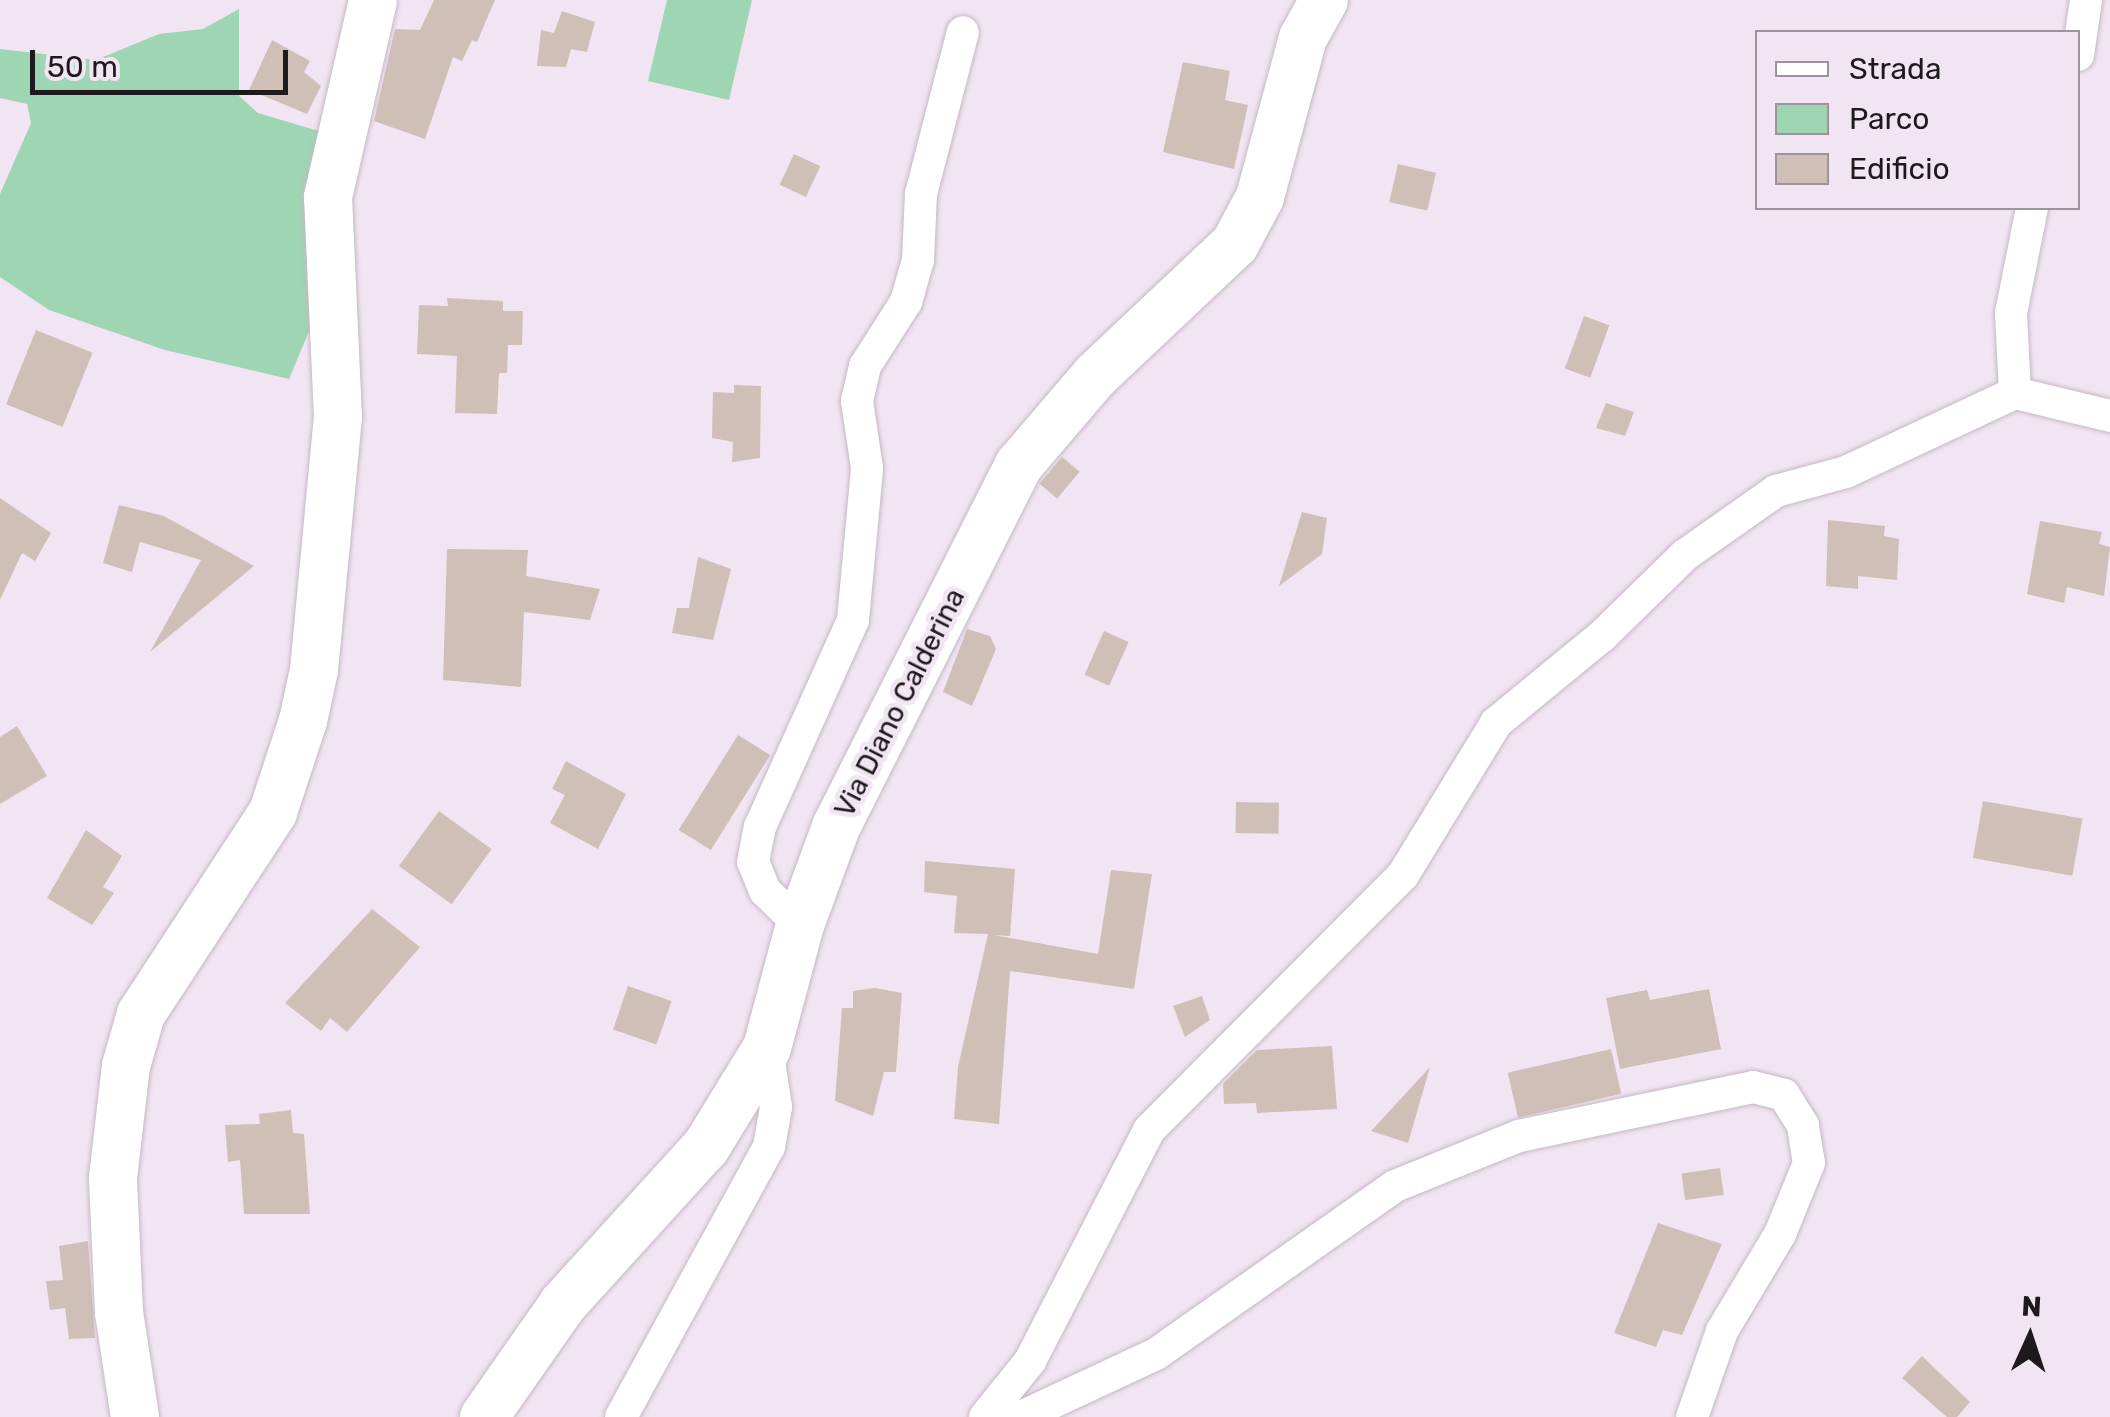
<!DOCTYPE html>
<style>
body{margin:0}
#map{position:relative;width:2110px;height:1417px;overflow:hidden;background:#f2e5f3;font-family:Rubik,sans-serif}
div>[style]{position:absolute}
.green>*{inset:0;background:#9ed5b3}
.building>*{inset:0;background:#d0bfb7;transform-origin:0 0}
.roads{filter:drop-shadow(0 0 2px #c4b8c5) drop-shadow(0 0 2px #c4b8c5)}
.minor>*{height:32px;margin:-16px;padding:0 16px;transform-origin:16px;border-radius:16px;background:#fff}
.secondary>*{height:48px;margin:-24px;padding:0 24px;transform-origin:24px;border-radius:24px;background:#fff}
span{translate:-50% -50%;white-space:nowrap;text-align:center;line-height:1.15;-webkit-text-stroke:10px #f2e5f3;paint-order:stroke}
.street-label{font-size:28px;color:#1d191d}
.legend{position:absolute;left:1755px;top:30px;width:325px;height:180px;box-sizing:border-box;background:#f2e5f3;border:2px solid #9d939d;margin:0;padding:12px 18px;list-style:none;font-size:30px;color:#1d191d}
.legend li{display:flex;align-items:center;gap:20px;height:50px}
.legend b{width:50px;border:2px solid #9d939d}
.north{position:absolute;left:1980px;top:1287px;width:100px;height:100px;-webkit-text-stroke:8px #f2e5f3;paint-order:stroke;rotate:3deg;font-size:28px;font-weight:700;line-height:40px;text-align:center;color:#1d191d}
.north::after{content:'';display:block;margin:auto;width:35px;height:45px;background:#1d191d;clip-path:polygon(50% 0,100% 100%,50% 72%,0 100%)}
.scale{position:absolute;left:30px;top:50px;width:258px;height:45px;box-sizing:border-box;border:5px solid #1d191d;border-top:0;padding-left:12px;font-size:30px;line-height:35px;white-space:nowrap;color:#1d191d;-webkit-text-stroke:8px #f2e5f3;paint-order:stroke}
</style>
<div id="map">
<div class="green">
<div style="clip-path:polygon(667px 0,752px 0,729px 100px,648px 81px)"></div>
<div style="clip-path:polygon(239px 9px,239px 96px,258px 113px,322px 132px,315px 317px,289px 379px,165px 350px,49px 310px,0 277px,0 194px,31px 123px,27px 104px,0 98px,0 49px,96px 60px,159px 34px,203px 29px)"></div>
</div>
<div class="building">
<div style="clip-path:polygon(434px 0,495px 0,477px 42px,472px 40px,462px 61px,453px 57px,425px 139px,374px 121px,395px 29px,420px 30px)"></div>
<div style="clip-path:polygon(562px 11px,595px 22px,587px 52px,571px 49px,566px 67px,537px 66px,541px 30px,554px 33px)"></div>
<div style="clip-path:polygon(272px 40px,310px 61px,304px 72px,321px 86px,307px 114px,249px 90px)"></div>
<div style="clip-path:polygon(1183px 62px,1230px 71px,1225px 100px,1248px 105px,1234px 169px,1163px 152px)"></div>
<div style="left:794px;top:154px;width:29px;height:34px;rotate:25deg"></div>
<div style="left:1398px;top:164px;width:39px;height:39px;rotate:13deg"></div>
<div style="clip-path:polygon(447px 298px,503px 301px,503px 311px,523px 311px,522px 345px,508px 345px,507px 373px,499px 373px,497px 414px,455px 413px,457px 356px,417px 354px,419px 305px,448px 306px)"></div>
<div style="left:1584px;top:316px;width:27px;height:56px;rotate:20deg"></div>
<div style="left:36px;top:330px;width:61px;height:80px;rotate:22deg"></div>
<div style="clip-path:polygon(734px 385px,761px 386px,760px 458px,732px 462px,733px 442px,712px 438px,713px 392px,734px 393px)"></div>
<div style="clip-path:polygon(1606px 403px,1634px 412px,1625px 436px,1596px 428px)"></div>
<div style="left:1062px;top:457px;width:23px;height:35px;rotate:40deg"></div>
<div style="clip-path:polygon(0 498px,51px 533px,35px 561px,22px 553px,0 600px)"></div>
<div style="clip-path:polygon(119px 505px,164px 516px,254px 566px,150px 652px,201px 560px,140px 542px,132px 572px,103px 563px)"></div>
<div style="clip-path:polygon(1302px 512px,1327px 518px,1322px 554px,1279px 586px)"></div>
<div style="clip-path:polygon(1828px 520px,1885px 526px,1884px 536px,1899px 539px,1897px 580px,1858px 576px,1858px 589px,1826px 586px)"></div>
<div style="clip-path:polygon(2040px 521px,2102px 532px,2099px 544px,2110px 547px,2104px 596px,2067px 587px,2064px 603px,2027px 594px)"></div>
<div style="clip-path:polygon(447px 549px,528px 550px,526px 576px,600px 589px,590px 620px,524px 612px,521px 687px,443px 680px)"></div>
<div style="clip-path:polygon(698px 557px,731px 569px,713px 640px,672px 633px,677px 608px,689px 608px)"></div>
<div style="clip-path:polygon(967px 629px,990px 636px,996px 649px,972px 706px,943px 692px)"></div>
<div style="left:1104px;top:631px;width:27px;height:48px;rotate:24deg"></div>
<div style="clip-path:polygon(17px 726px,47px 776px,0 804px,0 737px)"></div>
<div style="left:738px;top:735px;width:38px;height:112px;rotate:32deg"></div>
<div style="clip-path:polygon(566px 761px,626px 794px,598px 849px,550px 823px,565px 795px,552px 789px)"></div>
<div style="left:1983px;top:801px;width:101px;height:58px;rotate:10deg"></div>
<div style="left:1236px;top:802px;width:43px;height:31px;rotate:1deg"></div>
<div style="left:439px;top:811px;width:65px;height:68px;rotate:36deg"></div>
<div style="clip-path:polygon(86px 830px,122px 856px,103px 887px,114px 893px,92px 925px,47px 898px)"></div>
<div style="clip-path:polygon(925px 861px,1015px 869px,1010px 936px,994px 935px,1098px 954px,1111px 870px,1152px 874px,1134px 989px,1010px 971px,999px 1124px,954px 1119px,958px 1067px,988px 934px,954px 933px,957px 896px,924px 892px)"></div>
<div style="clip-path:polygon(372px 909px,420px 947px,347px 1032px,330px 1018px,321px 1031px,285px 1003px)"></div>
<div style="left:628px;top:986px;width:46px;height:46px;rotate:19deg"></div>
<div style="clip-path:polygon(875px 988px,902px 993px,896px 1072px,884px 1072px,873px 1116px,835px 1101px,842px 1008px,853px 1008px,853px 991px)"></div>
<div style="clip-path:polygon(1709px 989px,1721px 1049px,1620px 1069px,1606px 998px,1647px 990px,1650px 1000px)"></div>
<div style="clip-path:polygon(1202px 996px,1210px 1020px,1185px 1037px,1173px 1006px)"></div>
<div style="clip-path:polygon(1332px 1046px,1337px 1109px,1257px 1113px,1256px 1103px,1224px 1104px,1223px 1084px,1257px 1050px)"></div>
<div style="left:1611px;top:1049px;width:46px;height:106px;rotate:77deg"></div>
<div style="clip-path:polygon(1430px 1067px,1408px 1143px,1371px 1131px)"></div>
<div style="clip-path:polygon(291px 1110px,293px 1133px,304px 1134px,310px 1214px,244px 1214px,240px 1160px,228px 1162px,225px 1125px,260px 1124px,259px 1114px)"></div>
<div style="left:1720px;top:1168px;width:27px;height:39px;rotate:82deg"></div>
<div style="clip-path:polygon(1658px 1223px,1722px 1244px,1682px 1335px,1663px 1330px,1656px 1347px,1614px 1333px)"></div>
<div style="clip-path:polygon(88px 1241px,95px 1338px,69px 1339px,65px 1308px,50px 1310px,46px 1281px,63px 1280px,59px 1246px)"></div>
<div style="clip-path:polygon(1922px 1356px,1970px 1402px,1957px 1417px,1947px 1417px,1902px 1378px)"></div>
</div>
<div class="roads">
<div class="minor">
<div style="left:2078px;top:55px;width:56px;rotate:-81.7deg"></div>
<div style="left:2015px;top:393px;width:98px;rotate:13.6deg"></div>
<div style="left:800px;top:925px;width:49px;rotate:-135.8deg"></div>
<div style="left:765px;top:891px;width:31px;rotate:-112deg"></div>
<div style="left:753px;top:862px;width:36px;rotate:-79deg"></div>
<div style="left:760px;top:827px;width:227px;rotate:-65.8deg"></div>
<div style="left:853px;top:620px;width:153px;rotate:-84.7deg"></div>
<div style="left:867px;top:468px;width:68px;rotate:-98.5deg"></div>
<div style="left:857px;top:401px;width:36px;rotate:-77deg"></div>
<div style="left:865px;top:366px;width:76px;rotate:-57.4deg"></div>
<div style="left:906px;top:302px;width:44px;rotate:-74.1deg"></div>
<div style="left:918px;top:260px;width:66px;rotate:-87.4deg"></div>
<div style="left:921px;top:194px;width:167px;rotate:-75.5deg"></div>
<div style="left:621px;top:1417px;width:308px;rotate:-61.3deg"></div>
<div style="left:769px;top:1147px;width:41px;rotate:-80.1deg"></div>
<div style="left:776px;top:1107px;width:60px;rotate:-98.7deg"></div>
<div style="left:985px;top:1417px;width:72px;rotate:-51.2deg"></div>
<div style="left:1030px;top:1361px;width:260px;rotate:-62.7deg"></div>
<div style="left:1149px;top:1130px;width:360px;rotate:-45.1deg"></div>
<div style="left:1403px;top:875px;width:178px;rotate:-58.5deg"></div>
<div style="left:1496px;top:723px;width:137px;rotate:-39.4deg"></div>
<div style="left:1602px;top:636px;width:116px;rotate:-44.3deg"></div>
<div style="left:1685px;top:555px;width:111px;rotate:-35.1deg"></div>
<div style="left:1776px;top:491px;width:73px;rotate:-15.2deg"></div>
<div style="left:1846px;top:472px;width:187px;rotate:-25.1deg"></div>
<div style="left:2015px;top:393px;width:80px;rotate:-92.9deg"></div>
<div style="left:2011px;top:313px;width:107px;rotate:-78.7deg"></div>
<div style="left:1021px;top:1417px;width:149px;rotate:-25deg"></div>
<div style="left:1156px;top:1354px;width:292px;rotate:-35.1deg"></div>
<div style="left:1395px;top:1186px;width:134px;rotate:-22deg"></div>
<div style="left:1519px;top:1136px;width:239px;rotate:-11.8deg"></div>
<div style="left:1753px;top:1087px;width:32px;rotate:14deg"></div>
<div style="left:1784px;top:1095px;width:36px;rotate:58deg"></div>
<div style="left:1803px;top:1126px;width:37px;rotate:81deg"></div>
<div style="left:1809px;top:1163px;width:77px;rotate:112.2deg"></div>
<div style="left:1780px;top:1234px;width:113px;rotate:120.9deg"></div>
<div style="left:1722px;top:1331px;width:91px;rotate:109.2deg"></div>
</div>
<div class="secondary">
<div style="left:135px;top:1417px;width:106px;rotate:-98.7deg"></div>
<div style="left:119px;top:1312px;width:134px;rotate:-92.6deg"></div>
<div style="left:113px;top:1178px;width:113px;rotate:-83.4deg"></div>
<div style="left:126px;top:1066px;width:54px;rotate:-73.9deg"></div>
<div style="left:141px;top:1014px;width:241px;rotate:-56.8deg"></div>
<div style="left:273px;top:812px;width:96px;rotate:-71.8deg"></div>
<div style="left:303px;top:721px;width:52px;rotate:-77.8deg"></div>
<div style="left:314px;top:670px;width:254px;rotate:-84.6deg"></div>
<div style="left:338px;top:417px;width:220px;rotate:-92.6deg"></div>
<div style="left:328px;top:197px;width:202px;rotate:-77.1deg"></div>
<div style="left:484px;top:1417px;width:138px;rotate:-55deg"></div>
<div style="left:563px;top:1304px;width:212px;rotate:-47.7deg"></div>
<div style="left:706px;top:1147px;width:116px;rotate:-58.4deg"></div>
<div style="left:767px;top:1048px;width:127px;rotate:-75deg"></div>
<div style="left:800px;top:925px;width:104px;rotate:-69.8deg"></div>
<div style="left:836px;top:827px;width:406px;rotate:-63.2deg"></div>
<div style="left:1019px;top:465px;width:118px;rotate:-49.5deg"></div>
<div style="left:1096px;top:375px;width:191px;rotate:-43.3deg"></div>
<div style="left:1235px;top:244px;width:53px;rotate:-62deg"></div>
<div style="left:1260px;top:197px;width:165px;rotate:-74.9deg"></div>
<div style="left:1303px;top:38px;width:43px;rotate:-61.1deg"></div>
</div>
</div>
<div class="street-label">
<span style="left:900px;top:703px;rotate:-63deg">Via Diano Calderina</span>
</div>
<ul class="legend">
<li><b style="height:12px;background:#fff"></b>Strada</li>
<li><b style="height:28px;background:#9ed5b3"></b>Parco</li>
<li><b style="height:28px;background:#d0bfb7"></b>Edificio</li>
</ul>
<div class="north">N</div>
<div class="scale">50 m</div>
</div>
